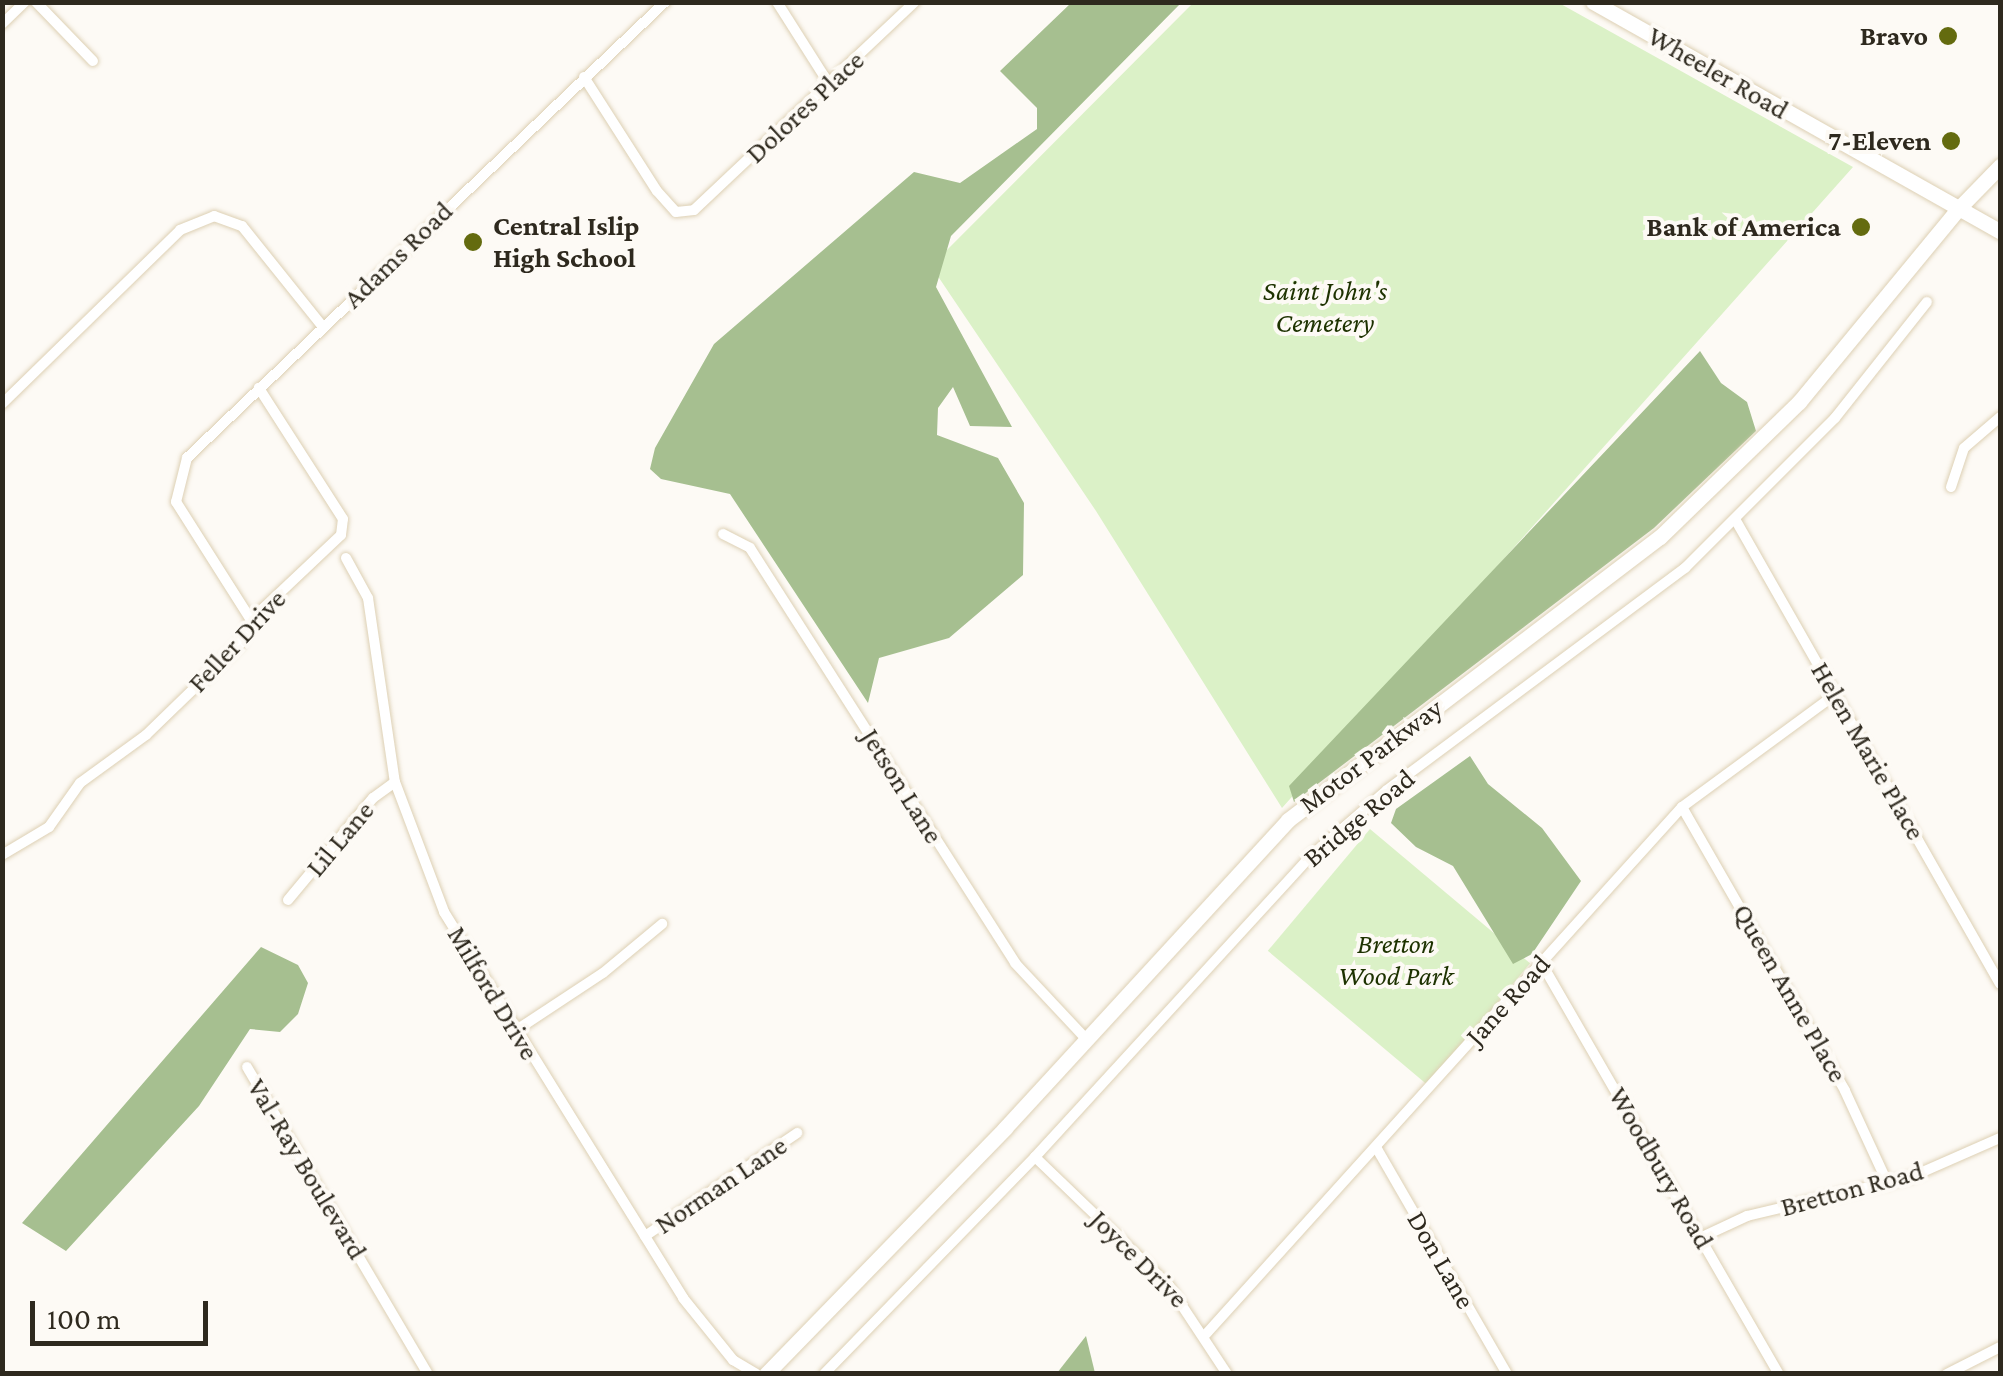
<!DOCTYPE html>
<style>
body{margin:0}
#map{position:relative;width:2003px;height:1376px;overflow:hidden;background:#fdfaf5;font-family:"Crimson Pro",serif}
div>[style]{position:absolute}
.green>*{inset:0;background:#dbf1c7;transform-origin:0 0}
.forest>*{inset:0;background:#a6bf90}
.roads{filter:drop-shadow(0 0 2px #ddd0b4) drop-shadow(0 0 2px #ddd0b4)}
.minor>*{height:10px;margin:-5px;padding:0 5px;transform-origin:5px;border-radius:5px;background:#fff}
.secondary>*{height:15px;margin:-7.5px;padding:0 7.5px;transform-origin:7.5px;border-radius:7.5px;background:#fff}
.dots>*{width:28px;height:28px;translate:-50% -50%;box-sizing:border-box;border:5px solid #fdfaf5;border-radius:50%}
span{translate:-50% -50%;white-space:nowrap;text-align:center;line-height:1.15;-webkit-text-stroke:8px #fdfaf5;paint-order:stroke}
.poi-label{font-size:28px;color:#2e291e;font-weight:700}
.right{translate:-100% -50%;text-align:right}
.left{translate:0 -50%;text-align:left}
.street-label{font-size:28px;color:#2e291e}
.park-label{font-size:28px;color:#1d3200;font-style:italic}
.frame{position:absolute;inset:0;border:5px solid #2e291e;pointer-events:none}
.scale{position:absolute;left:30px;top:1301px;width:178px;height:45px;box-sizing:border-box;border:5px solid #2e291e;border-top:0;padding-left:12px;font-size:30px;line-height:35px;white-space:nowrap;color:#2e291e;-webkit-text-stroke:8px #fdfaf5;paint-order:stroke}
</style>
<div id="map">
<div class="green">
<div style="clip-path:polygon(1193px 3px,1559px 3px,1853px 167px,1282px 808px,1096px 511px,931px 266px)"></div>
<div style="left:1370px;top:829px;width:209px;height:159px;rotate:40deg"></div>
</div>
<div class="forest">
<div style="clip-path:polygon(1071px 3px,1181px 3px,951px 236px,936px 287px,1012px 427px,970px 426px,953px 387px,938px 408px,937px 435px,998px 458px,1024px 503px,1023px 575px,949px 638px,879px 658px,868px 703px,730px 494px,661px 479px,650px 469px,655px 448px,714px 344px,914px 172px,960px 183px,1037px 129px,1037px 108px,1000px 71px)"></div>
<div style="clip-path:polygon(1700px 351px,1721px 383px,1747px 402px,1756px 431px,1654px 528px,1294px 802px,1289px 786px)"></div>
<div style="clip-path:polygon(1470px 756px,1488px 784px,1542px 828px,1581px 881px,1532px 954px,1513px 964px,1453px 866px,1416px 847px,1391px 823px,1396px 809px)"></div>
<div style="clip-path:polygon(261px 947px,298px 965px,308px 983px,298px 1014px,280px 1032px,250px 1029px,199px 1106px,66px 1251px,22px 1223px)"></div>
<div style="clip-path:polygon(1086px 1336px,1095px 1373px,1057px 1373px)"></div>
</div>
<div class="roads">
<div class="minor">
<div style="left:36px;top:2px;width:82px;rotate:46deg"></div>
<div style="left:777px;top:2px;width:97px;rotate:57.6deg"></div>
<div style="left:2px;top:24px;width:32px;rotate:-44deg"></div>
<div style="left:584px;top:77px;width:135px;rotate:57.4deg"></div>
<div style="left:657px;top:191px;width:28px;rotate:48deg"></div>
<div style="left:676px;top:212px;width:18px;rotate:-6deg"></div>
<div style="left:694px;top:210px;width:303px;rotate:-43.3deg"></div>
<div style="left:2px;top:404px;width:249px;rotate:-44.3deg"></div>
<div style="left:180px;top:230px;width:37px;rotate:-22deg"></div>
<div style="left:214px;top:216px;width:30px;rotate:20deg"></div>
<div style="left:242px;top:226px;width:129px;rotate:51.3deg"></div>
<div style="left:1951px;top:487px;width:41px;rotate:-71.6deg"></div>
<div style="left:1964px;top:448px;width:48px;rotate:-40.7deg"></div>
<div style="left:1735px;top:519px;width:535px;rotate:60.32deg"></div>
<div style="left:723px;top:534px;width:30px;rotate:27deg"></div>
<div style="left:750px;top:548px;width:492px;rotate:57.4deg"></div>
<div style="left:1015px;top:963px;width:104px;rotate:46.9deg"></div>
<div style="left:346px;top:558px;width:46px;rotate:61.2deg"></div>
<div style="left:368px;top:598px;width:186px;rotate:81.7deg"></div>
<div style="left:395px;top:782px;width:139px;rotate:69.3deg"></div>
<div style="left:444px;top:912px;width:454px;rotate:58.2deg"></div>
<div style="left:683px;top:1298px;width:80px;rotate:51.1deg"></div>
<div style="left:733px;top:1360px;width:27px;rotate:31deg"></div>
<div style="left:251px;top:620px;width:140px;rotate:-122.4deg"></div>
<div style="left:176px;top:502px;width:45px;rotate:-76deg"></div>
<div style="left:187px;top:458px;width:661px;rotate:-43.65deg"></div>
<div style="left:1682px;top:807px;width:327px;rotate:60.1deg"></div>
<div style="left:1845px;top:1091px;width:102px;rotate:65.2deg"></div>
<div style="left:2px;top:855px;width:55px;rotate:-30.8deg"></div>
<div style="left:49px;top:827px;width:54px;rotate:-54.8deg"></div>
<div style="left:80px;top:783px;width:82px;rotate:-36deg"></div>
<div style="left:146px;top:735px;width:131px;rotate:-44.1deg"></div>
<div style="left:240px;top:644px;width:26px;rotate:-65deg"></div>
<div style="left:251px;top:620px;width:124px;rotate:-43.4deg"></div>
<div style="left:341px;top:535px;width:16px;rotate:-83deg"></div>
<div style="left:343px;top:519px;width:156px;rotate:-122.7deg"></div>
<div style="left:288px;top:900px;width:133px;rotate:-50.2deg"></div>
<div style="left:373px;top:798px;width:27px;rotate:-36deg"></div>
<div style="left:1542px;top:964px;width:474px;rotate:60deg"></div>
<div style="left:515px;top:1031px;width:105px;rotate:-33.4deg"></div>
<div style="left:603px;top:973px;width:77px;rotate:-39.7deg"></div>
<div style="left:247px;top:1067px;width:356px;rotate:59.5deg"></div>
<div style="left:1376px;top:1147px;width:262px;rotate:60deg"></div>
<div style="left:1035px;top:1157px;width:186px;rotate:43.9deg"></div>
<div style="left:1169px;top:1286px;width:105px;rotate:56.6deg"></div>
<div style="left:645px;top:1236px;width:184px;rotate:-34.1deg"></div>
<div style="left:1702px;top:1237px;width:50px;rotate:-25deg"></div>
<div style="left:1747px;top:1216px;width:169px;rotate:-13.4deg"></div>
<div style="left:1911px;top:1177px;width:97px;rotate:-23.7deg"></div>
<div style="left:1206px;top:1334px;width:710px;rotate:-47.91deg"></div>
<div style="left:1682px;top:807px;width:191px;rotate:-36.3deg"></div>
<div style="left:824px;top:1374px;width:303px;rotate:-45.8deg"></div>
<div style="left:1035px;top:1157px;width:410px;rotate:-47.5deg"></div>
<div style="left:1312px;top:855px;width:99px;rotate:-40.9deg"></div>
<div style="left:1387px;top:790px;width:372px;rotate:-36.7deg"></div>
<div style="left:1685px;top:568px;width:212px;rotate:-45deg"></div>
<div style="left:1835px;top:418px;width:148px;rotate:-51.6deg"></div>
<div style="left:1947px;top:1374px;width:59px;rotate:-27deg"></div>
</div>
<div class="secondary">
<div style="left:1593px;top:2px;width:467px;rotate:29.4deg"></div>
<div style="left:766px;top:1374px;width:343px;rotate:-45.8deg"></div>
<div style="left:1005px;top:1128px;width:418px;rotate:-47.4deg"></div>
<div style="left:1288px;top:820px;width:467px;rotate:-37.3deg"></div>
<div style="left:1660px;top:537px;width:194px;rotate:-44.2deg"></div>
<div style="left:1799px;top:402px;width:249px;rotate:-50.5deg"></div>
<div style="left:1957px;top:210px;width:62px;rotate:-45.7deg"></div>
</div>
</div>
<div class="dots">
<div style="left:1948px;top:36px;background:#646b0f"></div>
<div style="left:1951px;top:141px;background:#646b0f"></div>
<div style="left:1861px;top:227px;background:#646b0f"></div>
<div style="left:473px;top:242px;background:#646b0f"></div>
</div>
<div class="poi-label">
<span class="right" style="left:1928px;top:36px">Bravo</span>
<span class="right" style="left:1931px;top:141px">7-Eleven</span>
<span class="left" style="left:493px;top:242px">Central Islip<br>High School</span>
<span class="right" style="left:1841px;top:227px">Bank of America</span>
</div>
<div class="street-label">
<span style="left:1718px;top:73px;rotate:30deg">Wheeler Road</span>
<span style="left:805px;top:107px;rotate:-43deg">Dolores Place</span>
<span style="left:398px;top:255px;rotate:-44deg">Adams Road</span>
<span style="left:237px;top:641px;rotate:-47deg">Feller Drive</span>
<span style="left:1868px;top:751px;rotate:60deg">Helen Marie Place</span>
<span style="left:1371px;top:756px;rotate:-37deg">Motor Parkway</span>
<span style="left:902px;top:786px;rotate:58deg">Jetson Lane</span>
<span style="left:1359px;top:818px;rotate:-40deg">Bridge Road</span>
<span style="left:340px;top:839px;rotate:-50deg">Lil Lane</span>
<span style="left:493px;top:993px;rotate:59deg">Milford Drive</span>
<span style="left:1790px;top:993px;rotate:60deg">Queen Anne Place</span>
<span style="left:1508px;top:1000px;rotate:-48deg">Jane Road</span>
<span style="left:1661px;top:1168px;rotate:60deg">Woodbury Road</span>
<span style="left:307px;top:1169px;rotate:59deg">Val-Ray Boulevard</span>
<span style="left:721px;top:1185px;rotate:-34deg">Norman Lane</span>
<span style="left:1852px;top:1189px;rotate:-15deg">Bretton Road</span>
<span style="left:1139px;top:1259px;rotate:45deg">Joyce Drive</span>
<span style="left:1441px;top:1260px;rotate:60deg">Don Lane</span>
</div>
<div class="park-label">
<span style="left:1325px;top:307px">Saint John's<br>Cemetery</span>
<span style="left:1396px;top:960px">Bretton<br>Wood Park</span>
</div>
<div class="frame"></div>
<div class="scale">100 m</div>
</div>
